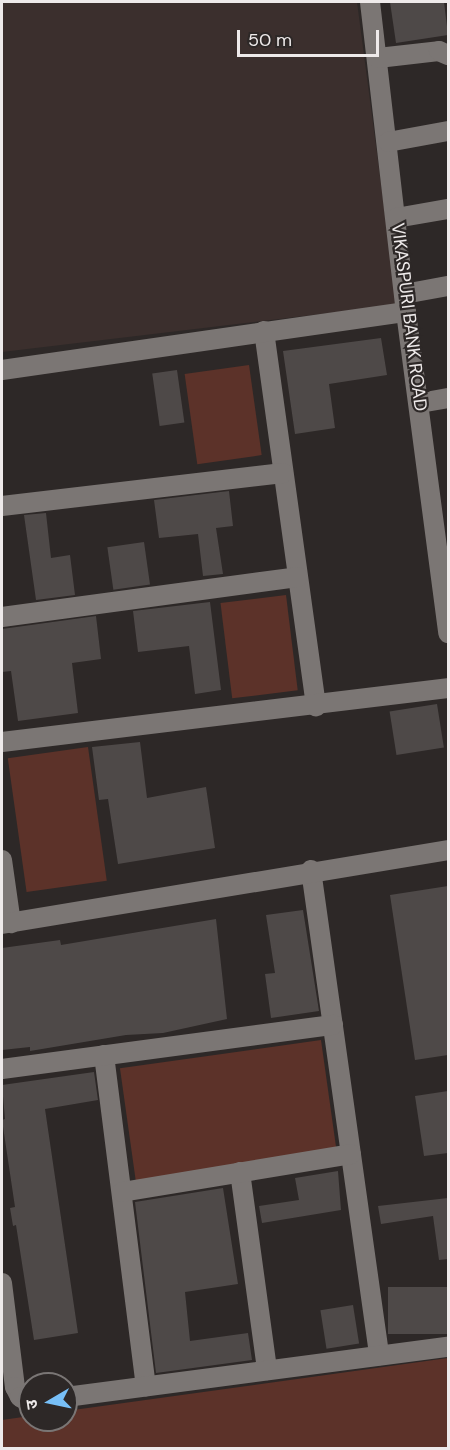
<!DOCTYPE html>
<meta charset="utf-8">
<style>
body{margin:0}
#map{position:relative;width:450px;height:1450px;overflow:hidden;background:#2d2827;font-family:"DM Sans","Noto Sans Devanagari",sans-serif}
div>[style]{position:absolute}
.built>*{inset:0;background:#3b2f2d}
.green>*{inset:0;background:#5c3229;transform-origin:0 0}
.building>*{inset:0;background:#4e4948;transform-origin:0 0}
.minor>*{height:20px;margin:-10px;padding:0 10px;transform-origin:10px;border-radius:10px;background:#7b7674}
span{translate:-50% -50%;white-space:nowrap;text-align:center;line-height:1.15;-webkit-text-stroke:4.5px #2d2827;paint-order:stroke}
.street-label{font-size:18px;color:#eeeaea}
.frame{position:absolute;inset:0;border:3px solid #eeeaea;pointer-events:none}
.north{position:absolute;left:18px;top:1372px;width:60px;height:60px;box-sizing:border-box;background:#2d2827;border:2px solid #7a7675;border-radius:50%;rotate:261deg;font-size:16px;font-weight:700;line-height:24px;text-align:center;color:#eeeaea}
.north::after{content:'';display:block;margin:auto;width:21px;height:27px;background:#77bff7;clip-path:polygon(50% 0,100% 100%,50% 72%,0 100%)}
.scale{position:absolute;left:237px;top:30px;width:142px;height:27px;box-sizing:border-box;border:3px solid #eeeaea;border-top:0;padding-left:8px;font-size:18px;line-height:21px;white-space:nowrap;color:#eeeaea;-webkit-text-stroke:4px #2d2827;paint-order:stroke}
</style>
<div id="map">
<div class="built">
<div style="clip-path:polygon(2px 2px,357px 2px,397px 305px,2px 352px)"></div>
</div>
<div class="green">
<div style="left:249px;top:365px;width:91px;height:65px;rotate:82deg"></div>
<div style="left:286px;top:595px;width:96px;height:66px;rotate:83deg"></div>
<div style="left:88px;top:747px;width:135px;height:81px;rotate:82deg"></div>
<div style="left:321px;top:1040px;width:114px;height:203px;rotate:82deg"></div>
<div style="clip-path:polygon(448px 1358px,448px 1448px,2px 1448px,2px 1420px,30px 1416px,30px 1420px,66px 1420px,66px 1411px)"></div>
</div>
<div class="building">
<div style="clip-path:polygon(390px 2px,444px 2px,448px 35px,396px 43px)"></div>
<div style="clip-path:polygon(381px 338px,387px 375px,329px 384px,335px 428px,295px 434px,283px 351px)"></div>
<div style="left:177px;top:370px;width:53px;height:25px;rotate:82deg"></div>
<div style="clip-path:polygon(229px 491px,233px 526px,216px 528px,223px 574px,203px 576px,198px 534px,159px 538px,154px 500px)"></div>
<div style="clip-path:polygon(46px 513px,51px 558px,70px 555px,75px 595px,36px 600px,24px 515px)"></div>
<div style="left:144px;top:542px;width:43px;height:37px;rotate:82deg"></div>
<div style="clip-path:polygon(210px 602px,221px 690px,195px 694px,189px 646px,138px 652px,133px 611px)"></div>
<div style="clip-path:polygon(96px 616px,101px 659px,72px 663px,78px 713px,18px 721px,11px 671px,2px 672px,2px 629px)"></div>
<div style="left:437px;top:704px;width:44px;height:48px;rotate:81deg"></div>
<div style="clip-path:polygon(140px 742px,147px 798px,206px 787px,215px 848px,118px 864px,108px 799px,99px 800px,92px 747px)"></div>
<div style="clip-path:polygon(448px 886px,448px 1055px,415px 1060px,390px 895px)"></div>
<div style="clip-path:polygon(303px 910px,319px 1011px,271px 1018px,265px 974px,275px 973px,266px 915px)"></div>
<div style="clip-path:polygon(216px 919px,227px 1019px,163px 1033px,126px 1035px,30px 1051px,30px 1047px,2px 1050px,2px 948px,60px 940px,61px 945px)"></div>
<div style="clip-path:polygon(94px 1072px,98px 1100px,45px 1109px,78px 1333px,34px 1340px,16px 1225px,13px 1226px,10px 1208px,15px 1207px,2px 1120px,5px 1119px,2px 1085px)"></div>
<div style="clip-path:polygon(448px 1091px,448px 1153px,424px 1156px,415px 1096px)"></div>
<div style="clip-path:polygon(338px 1171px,341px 1210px,262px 1223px,259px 1206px,299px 1200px,295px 1178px)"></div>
<div style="clip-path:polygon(223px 1188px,238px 1284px,185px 1292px,190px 1341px,248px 1333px,252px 1360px,156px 1373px,135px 1202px)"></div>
<div style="clip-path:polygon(448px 1198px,448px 1259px,439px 1260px,433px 1216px,381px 1224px,378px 1206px)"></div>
<div style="left:448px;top:1287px;width:47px;height:60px;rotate:90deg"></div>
<div style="left:353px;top:1305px;width:39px;height:33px;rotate:81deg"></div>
</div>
<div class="minor">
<div style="left:370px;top:2px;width:312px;rotate:83.4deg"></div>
<div style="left:406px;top:312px;width:324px;rotate:82.5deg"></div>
<div style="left:378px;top:58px;width:61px;rotate:-6.5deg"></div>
<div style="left:439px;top:51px;width:10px;rotate:24deg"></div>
<div style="left:388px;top:142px;width:61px;rotate:-10.4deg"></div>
<div style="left:396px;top:218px;width:53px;rotate:-9.8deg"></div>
<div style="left:404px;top:294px;width:45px;rotate:-10.3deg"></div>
<div style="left:264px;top:331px;width:379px;rotate:82.1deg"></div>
<div style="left:2px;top:370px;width:408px;rotate:-8.2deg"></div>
<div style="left:420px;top:403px;width:28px;rotate:-10deg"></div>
<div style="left:2px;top:506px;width:283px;rotate:-6.7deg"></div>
<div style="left:2px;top:617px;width:298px;rotate:-7.7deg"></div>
<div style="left:2px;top:742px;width:449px;rotate:-6.9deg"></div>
<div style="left:2px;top:860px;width:64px;rotate:81.9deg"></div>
<div style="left:311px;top:870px;width:490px;rotate:82deg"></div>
<div style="left:2px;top:924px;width:452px;rotate:-9.4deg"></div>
<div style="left:104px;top:1055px;width:334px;rotate:82.8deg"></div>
<div style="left:2px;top:1069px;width:334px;rotate:-7.6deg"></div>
<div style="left:240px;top:1172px;width:200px;rotate:82.2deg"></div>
<div style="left:122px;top:1192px;width:232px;rotate:-9.4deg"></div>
<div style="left:2px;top:1283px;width:105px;rotate:82.9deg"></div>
<div style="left:15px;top:1387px;width:11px;rotate:63deg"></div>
<div style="left:20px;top:1397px;width:11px;rotate:27deg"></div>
<div style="left:66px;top:1397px;width:385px;rotate:-7.5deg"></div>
</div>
<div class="street-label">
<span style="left:409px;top:317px;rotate:83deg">VIKASPURI BANK ROAD</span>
</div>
<div class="frame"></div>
<div class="north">उ</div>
<div class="scale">50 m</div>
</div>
